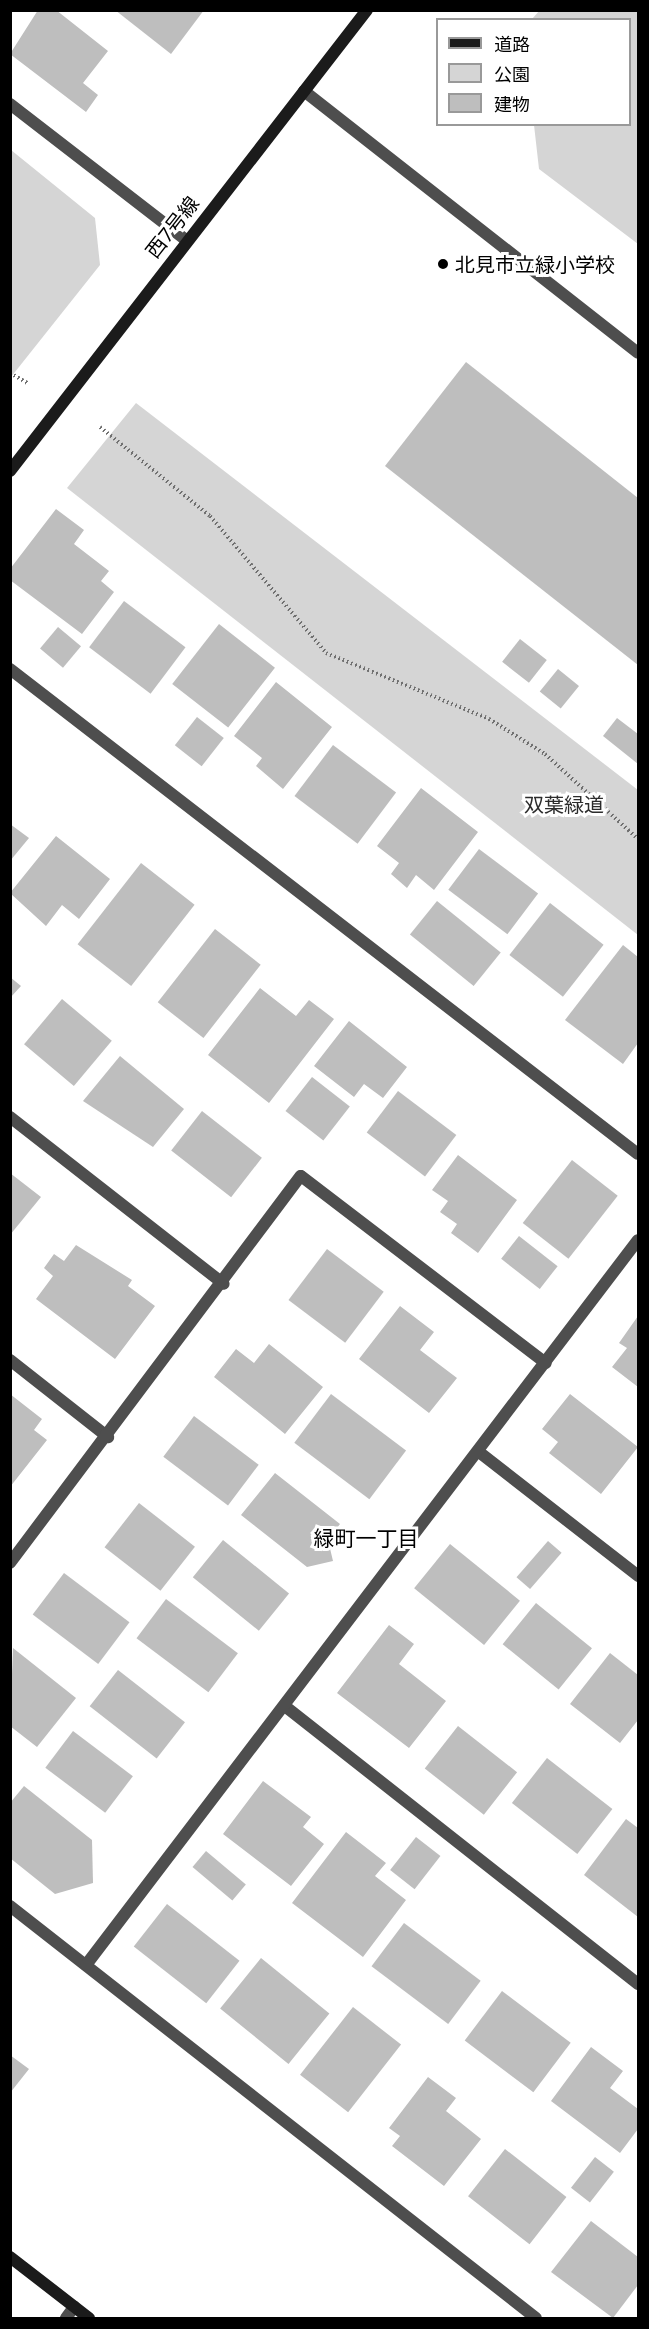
<!DOCTYPE html>
<meta charset="utf-8">
<style>
body{margin:0}
#map{position:relative;width:649px;height:2329px;overflow:hidden;background:#fff;font-family:Lato,"Noto Sans JP",sans-serif}
div>[style]{position:absolute}
.green>*{inset:0;background:#d5d5d5}
.building>*{inset:0;background:#bebebe;transform-origin:0 0}
.path>*{height:4px;margin-top:-2px;transform-origin:0;background:repeating-linear-gradient(90deg,#707070 0 1.5px,transparent 0 4.5px)}
.lane>*{height:12px;margin:-6px;padding:0 6px;transform-origin:6px;border-radius:6px;background:#4e4e4e}
.street>*{height:12px;margin:-6px;padding:0 6px;transform-origin:6px;border-radius:6px;background:#4e4e4e}
.secondary>*{height:12px;margin:-6px;padding:0 6px;transform-origin:6px;border-radius:6px;background:#1b1b1b}
.dots>*{width:16px;height:16px;translate:-50% -50%;box-sizing:border-box;border:3px solid #fff;border-radius:50%}
span{translate:-50% -50%;white-space:nowrap;text-align:center;line-height:1.15;-webkit-text-stroke:6px #fff;paint-order:stroke}
.street-label{font-size:20px;color:#000}
.poi-label{font-size:20px;color:#000}
.left{translate:0 -50%;text-align:left}
.park-label{font-size:20px;color:#2c2c2c}
.neighbourhood-label{font-size:21px;color:#000}
.frame{position:absolute;inset:0;border:12px solid #000;pointer-events:none}
.legend{position:absolute;left:436px;top:18px;width:195px;height:108px;box-sizing:border-box;background:#fff;border:2px solid #999;margin:0;padding:8px 10px;list-style:none;font-size:18px;color:#000}
.legend li{display:flex;align-items:center;gap:12px;height:30px}
.legend b{width:30px;border:2px solid #999}
</style>
<div id="map">
<div class="green">
<div style="clip-path:polygon(540px 10px,638px 11px,638px 244px,539px 169px,534px 125px,630px 124px,630px 20px,532px 19px)"></div>
<div style="clip-path:polygon(11px 150px,95px 218px,100px 265px,11px 377px)"></div>
<div style="clip-path:polygon(136px 403px,638px 790px,638px 935px,67px 488px)"></div>
</div>
<div class="building">
<div style="clip-path:polygon(38px 10px,56px 10px,108px 51px,83px 83px,98px 95px,86px 112px,10px 54px)"></div>
<div style="clip-path:polygon(115px 10px,204px 10px,171px 54px)"></div>
<div style="clip-path:polygon(466px 362px,638px 498px,638px 665px,385px 466px)"></div>
<div style="clip-path:polygon(56px 509px,84px 530px,74px 544px,109px 571px,101px 581px,114px 592px,82px 634px,10px 580px,10px 569px)"></div>
<div style="left:124px;top:601px;width:77px;height:58px;rotate:37deg"></div>
<div style="left:219px;top:624px;width:71px;height:76px;rotate:38deg"></div>
<div style="left:58px;top:627px;width:30px;height:28px;rotate:40deg"></div>
<div style="left:520px;top:639px;width:34px;height:29px;rotate:38deg"></div>
<div style="left:558px;top:669px;width:27px;height:29px;rotate:39deg"></div>
<div style="clip-path:polygon(276px 682px,332px 727px,283px 789px,256px 766px,262px 758px,234px 736px)"></div>
<div style="left:197px;top:717px;width:34px;height:36px;rotate:38deg"></div>
<div style="clip-path:polygon(617px 718px,638px 734px,638px 764px,603px 736px)"></div>
<div style="left:333px;top:745px;width:79px;height:64px;rotate:37deg"></div>
<div style="clip-path:polygon(421px 788px,478px 832px,434px 890px,416px 875px,407px 888px,391px 874px,399px 863px,377px 846px)"></div>
<div style="clip-path:polygon(10px 824px,29px 838px,10px 861px)"></div>
<div style="clip-path:polygon(56px 836px,110px 879px,79px 919px,62px 905px,46px 926px,10px 893px)"></div>
<div style="left:479px;top:849px;width:74px;height:51px;rotate:37deg"></div>
<div style="left:141px;top:863px;width:68px;height:103px;rotate:38deg"></div>
<div style="left:437px;top:901px;width:82px;height:43px;rotate:39deg"></div>
<div style="left:550px;top:903px;width:68px;height:66px;rotate:38deg"></div>
<div style="left:215px;top:929px;width:58px;height:93px;rotate:38deg"></div>
<div style="clip-path:polygon(623px 945px,638px 957px,638px 1043px,623px 1064px,565px 1020px)"></div>
<div style="clip-path:polygon(10px 977px,21px 986px,10px 998px)"></div>
<div style="clip-path:polygon(260px 988px,296px 1016px,309px 1000px,334px 1019px,269px 1103px,208px 1055px)"></div>
<div style="left:62px;top:999px;width:65px;height:59px;rotate:40deg"></div>
<div style="clip-path:polygon(349px 1021px,407px 1067px,383px 1098px,364px 1084px,354px 1097px,314px 1066px)"></div>
<div style="clip-path:polygon(120px 1056px,184px 1109px,153px 1147px,83px 1101px)"></div>
<div style="left:312px;top:1077px;width:48px;height:43px;rotate:38deg"></div>
<div style="left:398px;top:1091px;width:73px;height:52px;rotate:37deg"></div>
<div style="left:202px;top:1111px;width:76px;height:50px;rotate:38deg"></div>
<div style="clip-path:polygon(458px 1155px,517px 1200px,478px 1253px,451px 1233px,457px 1224px,440px 1212px,448px 1201px,432px 1190px)"></div>
<div style="left:572px;top:1160px;width:58px;height:80px;rotate:38deg"></div>
<div style="clip-path:polygon(10px 1173px,41px 1197px,10px 1235px)"></div>
<div style="left:519px;top:1236px;width:49px;height:29px;rotate:38deg"></div>
<div style="clip-path:polygon(76px 1245px,132px 1280px,128px 1286px,155px 1306px,115px 1359px,36px 1299px,53px 1276px,44px 1268px,54px 1254px,64px 1261px)"></div>
<div style="left:327px;top:1249px;width:71px;height:64px;rotate:37deg"></div>
<div style="clip-path:polygon(400px 1306px,434px 1332px,420px 1350px,457px 1378px,429px 1413px,359px 1359px)"></div>
<div style="clip-path:polygon(638px 1316px,638px 1387px,612px 1367px,627px 1348px,619px 1343px)"></div>
<div style="clip-path:polygon(269px 1344px,323px 1387px,285px 1434px,214px 1377px,236px 1349px,254px 1363px)"></div>
<div style="clip-path:polygon(10px 1394px,42px 1419px,34px 1430px,47px 1440px,10px 1487px)"></div>
<div style="left:331px;top:1394px;width:94px;height:61px;rotate:37deg"></div>
<div style="clip-path:polygon(570px 1394px,638px 1447px,601px 1494px,549px 1453px,558px 1442px,542px 1429px)"></div>
<div style="left:194px;top:1416px;width:81px;height:51px;rotate:37deg"></div>
<div style="clip-path:polygon(275px 1473px,340px 1524px,328px 1540px,333px 1561px,307px 1567px,241px 1515px)"></div>
<div style="left:139px;top:1503px;width:71px;height:56px;rotate:38deg"></div>
<div style="left:223px;top:1540px;width:85px;height:48px;rotate:39deg"></div>
<div style="left:548px;top:1541px;width:18px;height:48px;rotate:41deg"></div>
<div style="left:450px;top:1544px;width:90px;height:57px;rotate:39deg"></div>
<div style="left:64px;top:1573px;width:82px;height:52px;rotate:37deg"></div>
<div style="left:166px;top:1599px;width:90px;height:49px;rotate:37deg"></div>
<div style="left:536px;top:1603px;width:72px;height:53px;rotate:39deg"></div>
<div style="clip-path:polygon(389px 1625px,414px 1644px,399px 1664px,446px 1701px,409px 1748px,337px 1693px)"></div>
<div style="clip-path:polygon(13px 1648px,76px 1698px,37px 1747px,10px 1726px)"></div>
<div style="clip-path:polygon(610px 1653px,638px 1675px,638px 1720px,620px 1743px,570px 1704px)"></div>
<div style="left:118px;top:1670px;width:85px;height:46px;rotate:38deg"></div>
<div style="left:458px;top:1726px;width:75px;height:54px;rotate:38deg"></div>
<div style="left:73px;top:1731px;width:75px;height:46px;rotate:37deg"></div>
<div style="left:547px;top:1758px;width:83px;height:57px;rotate:38deg"></div>
<div style="clip-path:polygon(263px 1781px,311px 1817px,303px 1827px,324px 1844px,291px 1886px,223px 1834px)"></div>
<div style="clip-path:polygon(24px 1786px,92px 1840px,93px 1883px,55px 1894px,10px 1858px,10px 1803px)"></div>
<div style="clip-path:polygon(626px 1819px,638px 1828px,638px 1917px,584px 1875px)"></div>
<div style="clip-path:polygon(346px 1832px,386px 1863px,375px 1876px,406px 1900px,363px 1957px,292px 1903px)"></div>
<div style="left:416px;top:1837px;width:31px;height:42px;rotate:38deg"></div>
<div style="left:206px;top:1851px;width:52px;height:21px;rotate:40deg"></div>
<div style="left:167px;top:1904px;width:92px;height:54px;rotate:38deg"></div>
<div style="left:404px;top:1923px;width:96px;height:54px;rotate:37deg"></div>
<div style="left:261px;top:1958px;width:88px;height:65px;rotate:39deg"></div>
<div style="left:502px;top:1991px;width:86px;height:62px;rotate:37deg"></div>
<div style="left:353px;top:2007px;width:61px;height:86px;rotate:38deg"></div>
<div style="clip-path:polygon(591px 2047px,623px 2071px,610px 2088px,638px 2109px,638px 2129px,620px 2153px,551px 2101px)"></div>
<div style="clip-path:polygon(10px 2055px,29px 2069px,10px 2093px)"></div>
<div style="clip-path:polygon(428px 2077px,456px 2098px,446px 2111px,481px 2139px,444px 2186px,392px 2146px,400px 2136px,389px 2128px)"></div>
<div style="left:505px;top:2149px;width:78px;height:60px;rotate:38deg"></div>
<div style="left:595px;top:2157px;width:24px;height:39px;rotate:38deg"></div>
<div style="clip-path:polygon(591px 2221px,638px 2257px,638px 2285px,613px 2318px,551px 2272px)"></div>
</div>
<div class="path">
<div style="left:10px;top:373px;width:20px;rotate:30deg"></div>
<div style="left:100px;top:427px;width:141px;rotate:39deg"></div>
<div style="left:210px;top:516px;width:180px;rotate:49.7deg"></div>
<div style="left:326px;top:653px;width:176px;rotate:22deg"></div>
<div style="left:489px;top:719px;width:66px;rotate:32deg"></div>
<div style="left:545px;top:754px;width:126px;rotate:42.4deg"></div>
</div>
<div class="lane">
<div style="left:304px;top:91px;width:424px;rotate:38.1deg"></div>
</div>
<div class="street">
<div style="left:10px;top:104px;width:222px;rotate:37.7deg"></div>
<div style="left:10px;top:669px;width:793px;rotate:37.68deg"></div>
<div style="left:10px;top:1117px;width:271px;rotate:38deg"></div>
<div style="left:10px;top:1360px;width:125px;rotate:38.2deg"></div>
<div style="left:479px;top:1452px;width:202px;rotate:37.9deg"></div>
<div style="left:10px;top:1563px;width:484px;rotate:-53.1deg"></div>
<div style="left:301px;top:1176px;width:308px;rotate:37.4deg"></div>
<div style="left:286px;top:1707px;width:448px;rotate:38.2deg"></div>
<div style="left:10px;top:1906px;width:668px;rotate:38.07deg"></div>
<div style="left:86px;top:1965px;width:911px;rotate:-52.72deg"></div>
<div style="left:66px;top:2318px;width:14px;rotate:-54deg"></div>
</div>
<div class="secondary">
<div style="left:10px;top:471px;width:583px;rotate:-52.25deg"></div>
<div style="left:10px;top:2257px;width:100px;rotate:37.7deg"></div>
</div>
<div class="dots">
<div style="left:443px;top:264px;background:#000"></div>
</div>
<div class="street-label">
<span style="left:172px;top:227px;rotate:-52deg">西7号線</span>
</div>
<div class="poi-label">
<span class="left" style="left:455px;top:264px">北見市立緑小学校</span>
</div>
<div class="park-label">
<span style="left:564px;top:804px">双葉緑道</span>
</div>
<div class="neighbourhood-label">
<span style="left:366px;top:1538px">緑町一丁目</span>
</div>
<div class="frame"></div>
<ul class="legend">
<li><b style="height:8px;background:#1b1b1b"></b>道路</li>
<li><b style="height:16px;background:#d5d5d5"></b>公園</li>
<li><b style="height:16px;background:#bebebe"></b>建物</li>
</ul>
</div>
